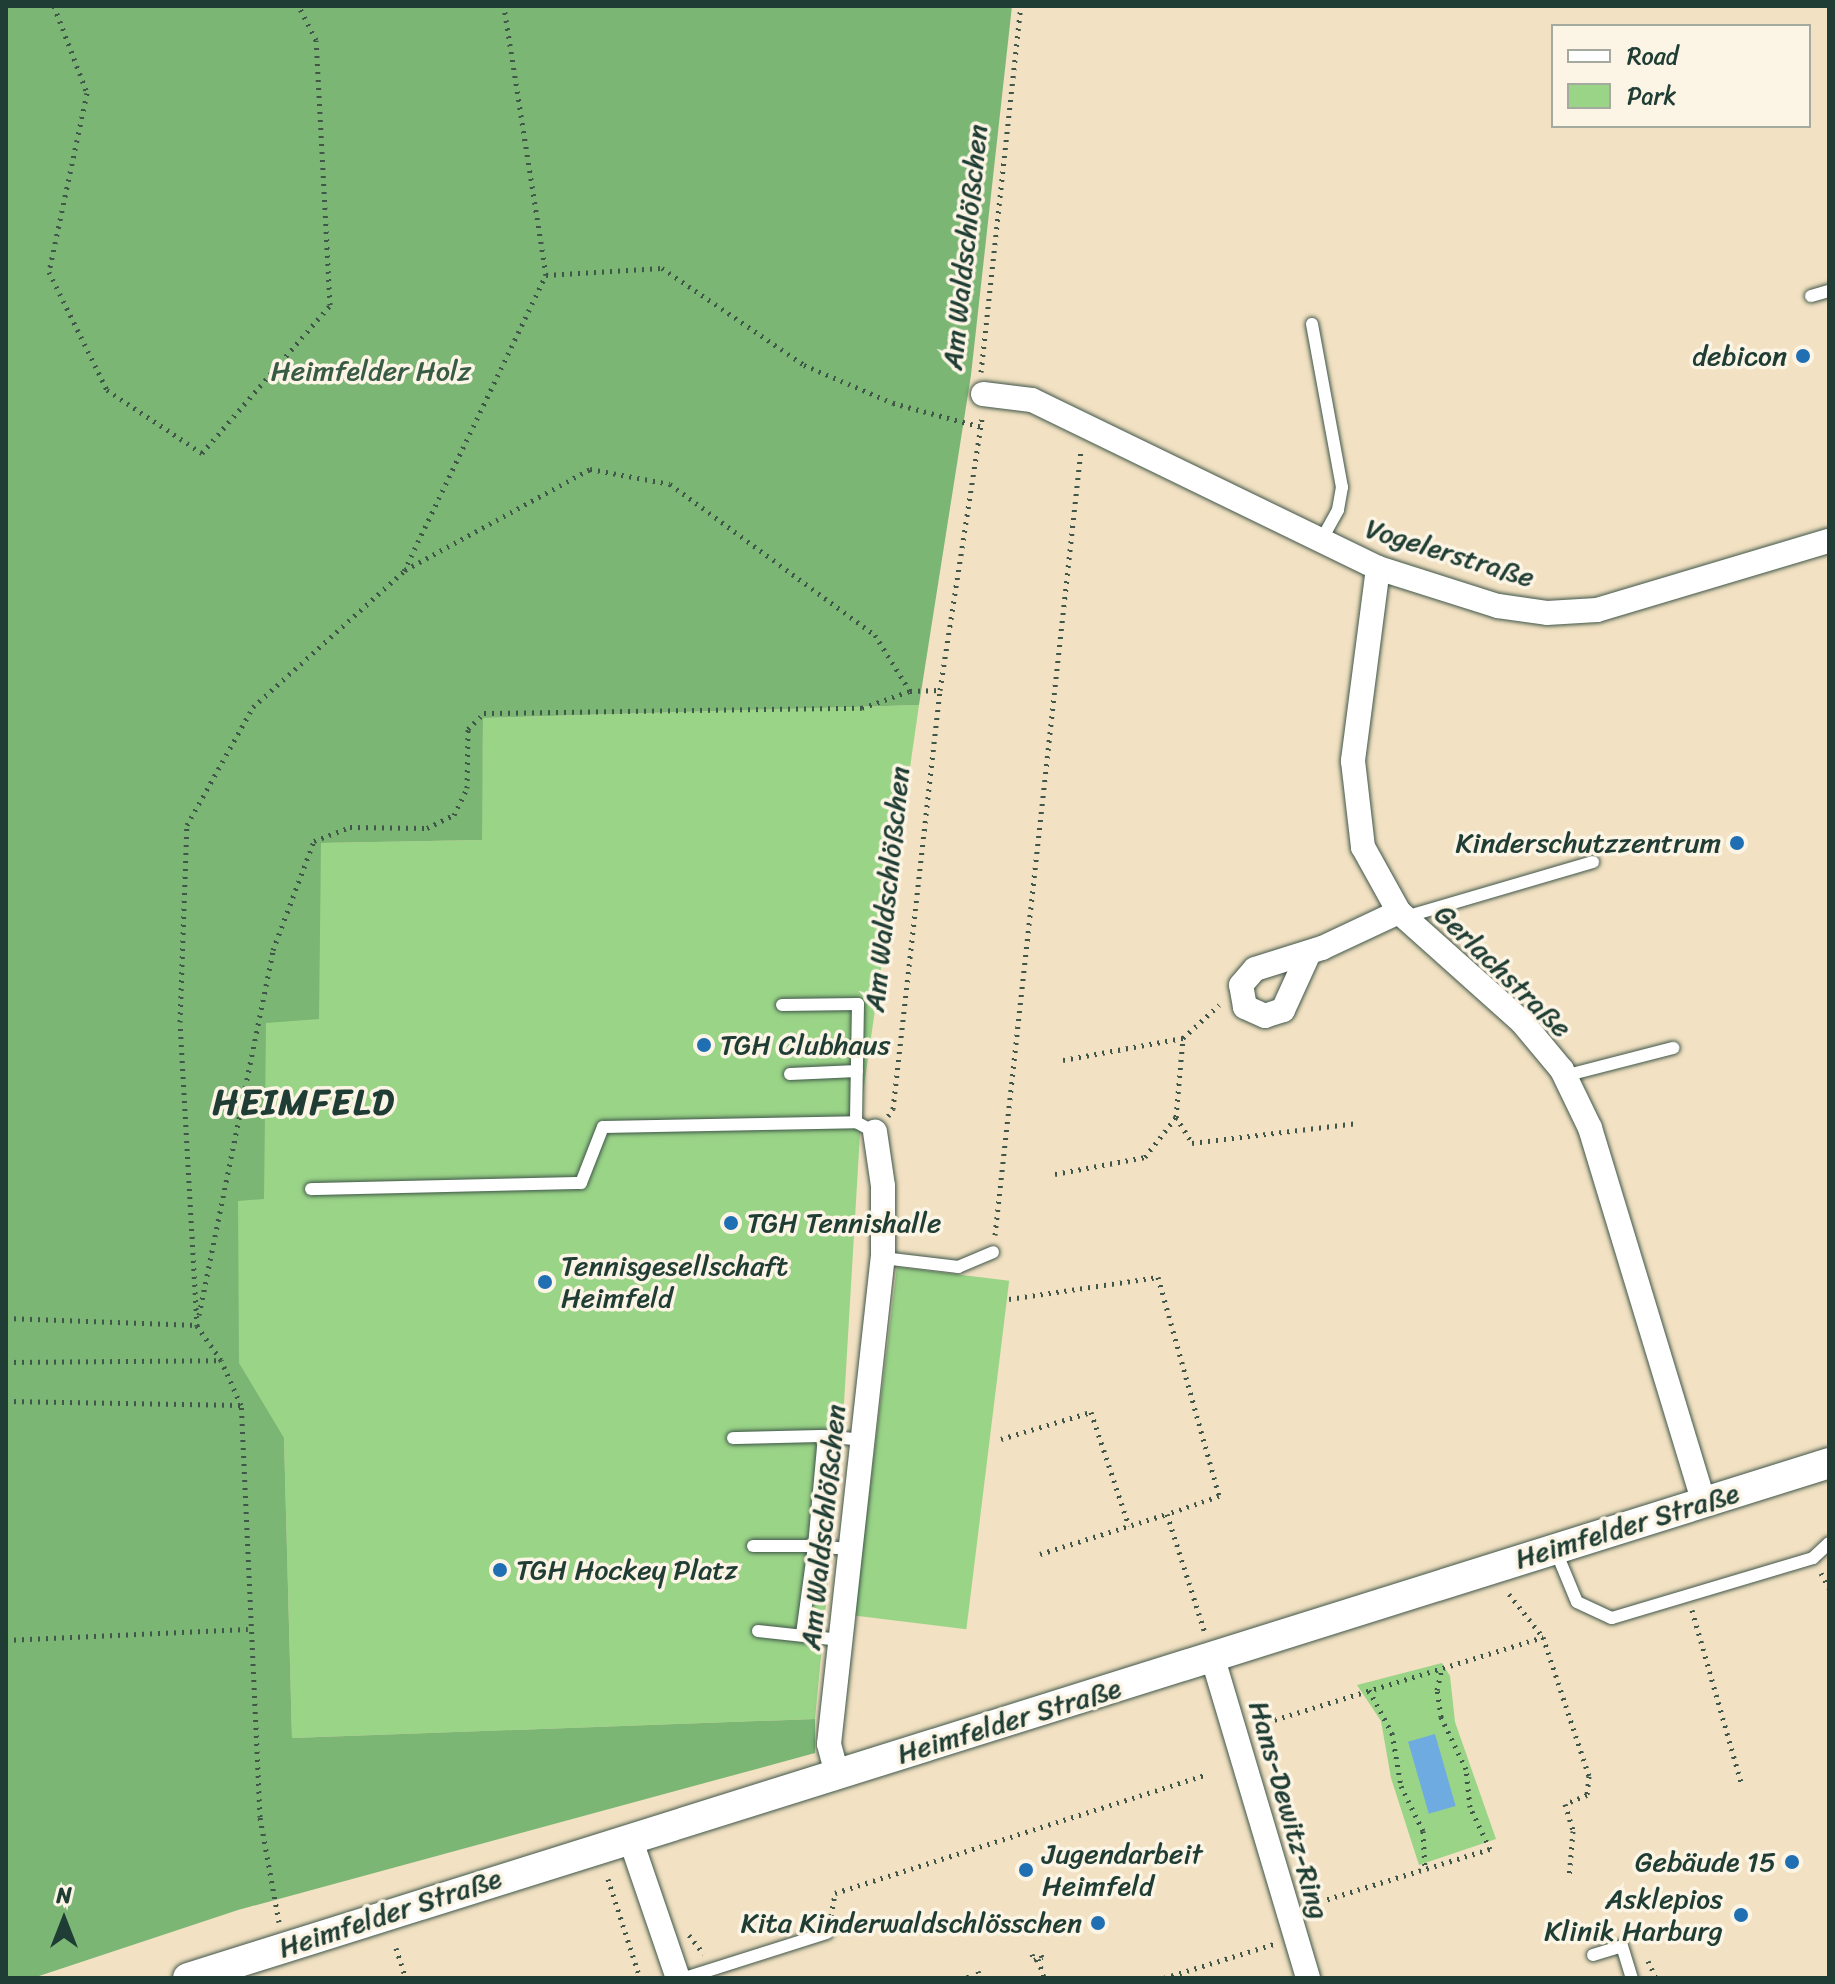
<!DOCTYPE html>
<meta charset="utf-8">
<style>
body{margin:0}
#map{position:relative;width:1835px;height:1984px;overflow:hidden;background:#f2e1c2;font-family:Sriracha,sans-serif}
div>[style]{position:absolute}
.green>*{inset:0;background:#9ad487;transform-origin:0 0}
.forest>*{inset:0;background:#7bb674}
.water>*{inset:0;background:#6eabe0;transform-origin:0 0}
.path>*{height:5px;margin-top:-2.5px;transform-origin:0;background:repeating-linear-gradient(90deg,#3f5649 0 2px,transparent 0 8px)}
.roads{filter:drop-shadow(0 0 2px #3f5649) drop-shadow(0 0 2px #3f5649)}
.service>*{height:12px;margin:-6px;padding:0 6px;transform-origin:6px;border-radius:6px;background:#fff}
.minor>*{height:24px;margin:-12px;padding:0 12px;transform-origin:12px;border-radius:12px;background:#fff}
.tertiary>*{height:30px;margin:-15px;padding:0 15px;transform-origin:15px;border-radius:15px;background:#fff}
.dots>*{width:22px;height:22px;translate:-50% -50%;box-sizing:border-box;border:4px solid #fcf5e5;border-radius:50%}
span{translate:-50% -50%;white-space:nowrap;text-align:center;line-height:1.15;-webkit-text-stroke:7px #fcf5e5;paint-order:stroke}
.street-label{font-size:28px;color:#1f3d34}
.poi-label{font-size:28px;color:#1f3d34}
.right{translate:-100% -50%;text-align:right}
.left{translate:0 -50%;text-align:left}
.park-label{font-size:28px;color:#385b45}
.district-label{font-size:36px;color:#1f3d34;font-weight:700;letter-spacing:2px}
.frame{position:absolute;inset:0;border:8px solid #1f3d34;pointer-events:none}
.legend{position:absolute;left:1551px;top:24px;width:260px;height:104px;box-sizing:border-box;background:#fcf5e5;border:2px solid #a4ab9e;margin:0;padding:10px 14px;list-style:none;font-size:24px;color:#1f3d34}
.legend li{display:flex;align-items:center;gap:16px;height:40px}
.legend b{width:40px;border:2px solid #a4ab9e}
.north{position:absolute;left:24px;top:1880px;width:80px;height:80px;-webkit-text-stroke:6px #fcf5e5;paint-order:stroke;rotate:0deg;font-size:22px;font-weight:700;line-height:32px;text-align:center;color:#1f3d34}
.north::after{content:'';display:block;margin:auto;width:28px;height:36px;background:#1f3d34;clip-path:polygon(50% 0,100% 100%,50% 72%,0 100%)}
</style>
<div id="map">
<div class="green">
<div style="clip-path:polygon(6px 6px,440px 685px,271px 796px,318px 1019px,320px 843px,481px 840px,483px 718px,919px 705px,862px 1100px,842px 1437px,815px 1719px,292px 1738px,284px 1438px,241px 1420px)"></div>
<div style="left:897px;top:1267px;width:113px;height:351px;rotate:7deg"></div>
<div style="clip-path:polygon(1442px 1663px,1450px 1676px,1455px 1722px,1496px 1839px,1419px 1865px,1391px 1778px,1381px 1721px,1357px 1685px)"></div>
</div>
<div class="forest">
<div style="clip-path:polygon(6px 6px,1012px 6px,971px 375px,919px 705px,483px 718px,482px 840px,321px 843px,319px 1019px,266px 1023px,264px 1199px,238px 1201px,239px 1363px,284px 1438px,292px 1738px,815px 1719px,815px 1753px,238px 1910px,33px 1978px,6px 1978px)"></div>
</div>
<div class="water">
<div style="left:1435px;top:1734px;width:75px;height:28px;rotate:74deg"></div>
</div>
<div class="path">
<div style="left:54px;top:6px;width:93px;rotate:69.2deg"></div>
<div style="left:87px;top:93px;width:183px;rotate:102deg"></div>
<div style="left:49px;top:272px;width:131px;rotate:63.8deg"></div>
<div style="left:107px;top:390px;width:114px;rotate:33.6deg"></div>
<div style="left:202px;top:453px;width:196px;rotate:-49.1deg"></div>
<div style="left:330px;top:305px;width:265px;rotate:-93deg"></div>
<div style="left:316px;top:40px;width:38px;rotate:-117deg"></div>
<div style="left:546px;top:275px;width:116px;rotate:-3.5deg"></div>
<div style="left:662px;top:268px;width:172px;rotate:34.3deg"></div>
<div style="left:804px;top:365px;width:97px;rotate:23.1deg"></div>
<div style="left:893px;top:403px;width:92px;rotate:15.1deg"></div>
<div style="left:981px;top:372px;width:368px;rotate:-83.8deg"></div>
<div style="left:405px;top:570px;width:211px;rotate:-28.6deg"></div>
<div style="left:590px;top:469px;width:81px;rotate:10.6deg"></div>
<div style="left:670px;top:484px;width:255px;rotate:36.4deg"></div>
<div style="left:875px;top:635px;width:66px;rotate:58deg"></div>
<div style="left:1063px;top:1060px;width:122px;rotate:-10.4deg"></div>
<div style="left:888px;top:1116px;width:9px;rotate:-54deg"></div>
<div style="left:893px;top:1109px;width:422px;rotate:-83.6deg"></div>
<div style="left:940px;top:690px;width:275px;rotate:-81.2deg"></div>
<div style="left:1176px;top:1117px;width:31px;rotate:58deg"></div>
<div style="left:1192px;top:1143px;width:167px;rotate:-6.9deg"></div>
<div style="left:1055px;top:1174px;width:92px;rotate:-10.7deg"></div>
<div style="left:1145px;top:1157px;width:51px;rotate:-52.2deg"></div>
<div style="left:1176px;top:1117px;width:79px;rotate:-84.9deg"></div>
<div style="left:1183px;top:1038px;width:49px;rotate:-42.5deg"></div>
<div style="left:995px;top:1235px;width:790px;rotate:-83.75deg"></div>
<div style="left:1009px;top:1299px;width:151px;rotate:-8.4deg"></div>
<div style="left:1158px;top:1277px;width:227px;rotate:74.4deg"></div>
<div style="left:1219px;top:1496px;width:55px;rotate:160.9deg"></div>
<div style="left:199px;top:1315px;width:372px;rotate:-78.5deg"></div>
<div style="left:273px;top:950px;width:116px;rotate:-69.4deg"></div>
<div style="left:314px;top:841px;width:39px;rotate:-21deg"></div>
<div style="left:350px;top:827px;width:77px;rotate:0.7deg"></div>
<div style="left:427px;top:828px;width:30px;rotate:-26deg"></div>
<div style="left:454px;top:815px;width:30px;rotate:-64deg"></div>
<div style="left:467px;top:788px;width:59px;rotate:-89deg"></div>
<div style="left:468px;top:729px;width:23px;rotate:-45deg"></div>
<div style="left:484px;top:713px;width:378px;rotate:-0.8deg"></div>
<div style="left:862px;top:708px;width:51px;rotate:-19.5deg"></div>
<div style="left:910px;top:691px;width:30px;rotate:-2deg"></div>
<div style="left:6px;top:1318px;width:192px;rotate:2.1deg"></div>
<div style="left:6px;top:1362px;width:214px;rotate:-0.5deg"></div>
<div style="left:6px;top:1401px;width:235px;rotate:1deg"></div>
<div style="left:1001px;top:1439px;width:94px;rotate:-16.7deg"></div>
<div style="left:1091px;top:1412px;width:120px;rotate:71.6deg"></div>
<div style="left:1040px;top:1554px;width:133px;rotate:-17.5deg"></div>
<div style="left:1167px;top:1514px;width:125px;rotate:72.3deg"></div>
<div style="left:1821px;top:1573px;width:17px;rotate:62deg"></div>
<div style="left:1509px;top:1594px;width:55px;rotate:51.7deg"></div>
<div style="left:1543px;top:1637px;width:146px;rotate:71.7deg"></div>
<div style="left:1589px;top:1776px;width:19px;rotate:96deg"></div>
<div style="left:1587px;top:1795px;width:24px;rotate:158deg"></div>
<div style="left:1565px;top:1804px;width:28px;rotate:73deg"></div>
<div style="left:1573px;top:1831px;width:47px;rotate:94.9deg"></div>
<div style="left:1692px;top:1610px;width:179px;rotate:74.1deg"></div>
<div style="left:6px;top:1640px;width:242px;rotate:-2.6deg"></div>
<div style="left:1369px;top:1690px;width:49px;rotate:61.9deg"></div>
<div style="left:1392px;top:1733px;width:54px;rotate:80.4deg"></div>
<div style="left:1401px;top:1786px;width:50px;rotate:63.9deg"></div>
<div style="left:1423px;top:1831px;width:37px;rotate:87deg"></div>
<div style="left:1267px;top:1722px;width:289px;rotate:-17.1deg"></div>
<div style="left:608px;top:1879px;width:104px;rotate:72.1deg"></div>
<div style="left:1312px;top:1904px;width:186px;rotate:-17.2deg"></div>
<div style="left:1490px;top:1849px;width:47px;rotate:-115.5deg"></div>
<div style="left:1470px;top:1807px;width:38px;rotate:-96deg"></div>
<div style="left:1466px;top:1769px;width:58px;rotate:-115.7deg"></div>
<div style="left:1441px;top:1717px;width:27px;rotate:-98deg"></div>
<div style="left:1437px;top:1690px;width:23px;rotate:-77deg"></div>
<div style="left:831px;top:1916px;width:23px;rotate:-80deg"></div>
<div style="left:835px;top:1893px;width:391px;rotate:-17.7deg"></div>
<div style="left:279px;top:1922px;width:107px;rotate:-100.3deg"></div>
<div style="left:260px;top:1817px;width:412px;rotate:-92.6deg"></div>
<div style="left:241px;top:1405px;width:49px;rotate:-114deg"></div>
<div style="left:221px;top:1360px;width:42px;rotate:-125.2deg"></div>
<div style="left:197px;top:1326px;width:304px;rotate:-93.2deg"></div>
<div style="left:180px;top:1022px;width:197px;rotate:-88deg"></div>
<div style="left:187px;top:825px;width:135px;rotate:-60.8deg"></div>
<div style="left:253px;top:707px;width:203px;rotate:-42deg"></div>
<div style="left:404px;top:571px;width:328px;rotate:-64.4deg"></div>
<div style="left:546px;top:275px;width:272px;rotate:-98.9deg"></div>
<div style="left:689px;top:1935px;width:24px;rotate:52deg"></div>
<div style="left:396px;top:1948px;width:32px;rotate:72deg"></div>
<div style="left:1032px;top:1954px;width:6px;rotate:72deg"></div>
<div style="left:1034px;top:1960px;width:9px;rotate:-21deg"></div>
<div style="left:1042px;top:1957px;width:5px;rotate:-112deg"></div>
<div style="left:1038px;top:1959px;width:20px;rotate:72deg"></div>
<div style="left:1648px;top:1961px;width:19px;rotate:65deg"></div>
<div style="left:978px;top:1971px;width:7px;rotate:74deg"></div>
<div style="left:966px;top:1975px;width:3px;rotate:72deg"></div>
<div style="left:1164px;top:1978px;width:115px;rotate:-17.2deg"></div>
</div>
<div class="roads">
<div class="service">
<div style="left:1811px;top:296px;width:19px;rotate:-16deg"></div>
<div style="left:1312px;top:324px;width:166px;rotate:79.6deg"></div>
<div style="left:1342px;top:487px;width:23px;rotate:100deg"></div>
<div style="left:1338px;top:510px;width:35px;rotate:119deg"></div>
<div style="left:1405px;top:917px;width:196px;rotate:-16.3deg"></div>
<div style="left:782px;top:1005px;width:76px;rotate:-0.8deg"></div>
<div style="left:858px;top:1004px;width:118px;rotate:91deg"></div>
<div style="left:790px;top:1074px;width:67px;rotate:-2.6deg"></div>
<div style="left:1564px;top:1076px;width:113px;rotate:-14.4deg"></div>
<div style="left:311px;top:1189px;width:270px;rotate:-1.3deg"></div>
<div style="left:581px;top:1183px;width:60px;rotate:-68.6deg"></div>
<div style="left:603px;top:1127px;width:253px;rotate:-1.1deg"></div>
<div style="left:856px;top:1122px;width:21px;rotate:28deg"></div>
<div style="left:883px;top:1258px;width:76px;rotate:6.8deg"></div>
<div style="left:958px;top:1267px;width:38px;rotate:-23deg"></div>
<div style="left:733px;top:1438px;width:91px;rotate:-1.3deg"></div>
<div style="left:753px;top:1546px;width:61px"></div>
<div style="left:814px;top:1546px;width:110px;rotate:-84.8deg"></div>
<div style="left:824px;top:1436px;width:39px;rotate:6deg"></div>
<div style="left:1555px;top:1549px;width:57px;rotate:67.5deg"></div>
<div style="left:1577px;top:1602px;width:38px;rotate:25deg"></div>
<div style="left:1612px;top:1618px;width:210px;rotate:-16.6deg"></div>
<div style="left:1813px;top:1558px;width:22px;rotate:-43deg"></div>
<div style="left:758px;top:1631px;width:83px;rotate:6.2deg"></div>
<div style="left:802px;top:1634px;width:89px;rotate:-82.2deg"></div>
<div style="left:814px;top:1546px;width:37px;rotate:5deg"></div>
<div style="left:1593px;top:1955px;width:30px;rotate:-17deg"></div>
<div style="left:1622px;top:1946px;width:34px;rotate:73deg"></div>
<div style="left:685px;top:1978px;width:149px;rotate:-17.6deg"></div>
</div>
<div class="minor">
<div style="left:983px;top:394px;width:49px;rotate:7deg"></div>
<div style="left:1032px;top:400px;width:385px;rotate:25.9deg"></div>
<div style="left:1378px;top:568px;width:126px;rotate:17.6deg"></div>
<div style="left:1498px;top:606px;width:49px;rotate:8.1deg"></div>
<div style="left:1547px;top:613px;width:50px;rotate:-3.4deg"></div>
<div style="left:1597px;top:610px;width:242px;rotate:-16.6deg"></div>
<div style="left:1378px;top:568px;width:195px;rotate:97.4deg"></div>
<div style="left:1353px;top:761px;width:87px;rotate:83.4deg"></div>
<div style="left:1363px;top:847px;width:74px;rotate:61deg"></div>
<div style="left:1399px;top:912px;width:165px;rotate:41.8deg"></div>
<div style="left:1522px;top:1022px;width:62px;rotate:50.2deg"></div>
<div style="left:1562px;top:1070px;width:64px;rotate:64.2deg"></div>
<div style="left:1590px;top:1128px;width:392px;rotate:73.1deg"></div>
<div style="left:1309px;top:953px;width:63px;rotate:114.5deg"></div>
<div style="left:1283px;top:1010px;width:19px;rotate:162deg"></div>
<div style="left:1265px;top:1016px;width:22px;rotate:-156deg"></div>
<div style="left:1245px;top:1007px;width:22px;rotate:-100deg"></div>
<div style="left:1241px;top:985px;width:21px;rotate:-49deg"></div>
<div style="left:1255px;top:969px;width:70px;rotate:-17.4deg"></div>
<div style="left:1322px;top:948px;width:85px;rotate:-25.1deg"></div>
<div style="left:1213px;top:1659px;width:333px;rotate:73.4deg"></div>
<div style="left:837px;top:1774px;width:31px;rotate:-105deg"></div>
<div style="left:829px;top:1744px;width:489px;rotate:-83.7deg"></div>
<div style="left:883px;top:1258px;width:72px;rotate:-90deg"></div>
<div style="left:883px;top:1186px;width:55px;rotate:-98.4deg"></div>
<div style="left:630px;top:1838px;width:148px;rotate:71.1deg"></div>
</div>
<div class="tertiary">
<div style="left:188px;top:1978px;width:1720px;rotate:-17.42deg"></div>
</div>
</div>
<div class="dots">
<div style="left:1803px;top:356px;background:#1f6fb2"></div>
<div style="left:1737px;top:843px;background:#1f6fb2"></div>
<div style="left:704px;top:1045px;background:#1f6fb2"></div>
<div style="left:731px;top:1223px;background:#1f6fb2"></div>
<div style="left:545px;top:1282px;background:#1f6fb2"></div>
<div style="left:500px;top:1570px;background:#1f6fb2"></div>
<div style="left:1792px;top:1862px;background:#1f6fb2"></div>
<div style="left:1026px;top:1870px;background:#1f6fb2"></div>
<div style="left:1741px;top:1915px;background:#1f6fb2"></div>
<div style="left:1098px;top:1923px;background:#1f6fb2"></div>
</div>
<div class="street-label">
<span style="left:965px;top:247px;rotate:-84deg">Am Waldschlößchen</span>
<span style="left:1450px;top:553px;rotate:17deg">Vogelerstraße</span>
<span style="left:887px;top:889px;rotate:-84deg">Am Waldschlößchen</span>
<span style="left:1503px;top:971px;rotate:44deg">Gerlachstraße</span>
<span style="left:1627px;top:1526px;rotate:-17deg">Heimfelder Straße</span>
<span style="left:823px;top:1527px;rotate:-84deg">Am Waldschlößchen</span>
<span style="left:1009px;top:1721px;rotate:-17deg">Heimfelder Straße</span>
<span style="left:1289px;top:1810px;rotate:74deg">Hans-Dewitz-Ring</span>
<span style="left:390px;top:1913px;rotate:-18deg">Heimfelder Straße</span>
</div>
<div class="poi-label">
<span class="right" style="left:1787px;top:356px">debicon</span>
<span class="right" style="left:1721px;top:843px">Kinderschutzzentrum</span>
<span class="left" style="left:720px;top:1045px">TGH Clubhaus</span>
<span class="left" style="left:747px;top:1223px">TGH Tennishalle</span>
<span class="left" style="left:561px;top:1282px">Tennisgesellschaft<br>Heimfeld</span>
<span class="left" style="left:516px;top:1570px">TGH Hockey Platz</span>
<span class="left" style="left:1042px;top:1870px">Jugendarbeit<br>Heimfeld</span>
<span class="right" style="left:1776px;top:1862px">Gebäude 15</span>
<span class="right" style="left:1723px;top:1915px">Asklepios<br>Klinik Harburg</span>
<span class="right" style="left:1082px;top:1923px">Kita Kinderwaldschlösschen</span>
</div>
<div class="park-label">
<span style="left:371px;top:371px">Heimfelder Holz</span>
</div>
<div class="district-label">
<span style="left:304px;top:1103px">HEIMFELD</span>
</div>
<div class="frame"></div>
<ul class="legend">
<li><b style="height:10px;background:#fff"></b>Road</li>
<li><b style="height:22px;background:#9ad487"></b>Park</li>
</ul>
<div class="north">N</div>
</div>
